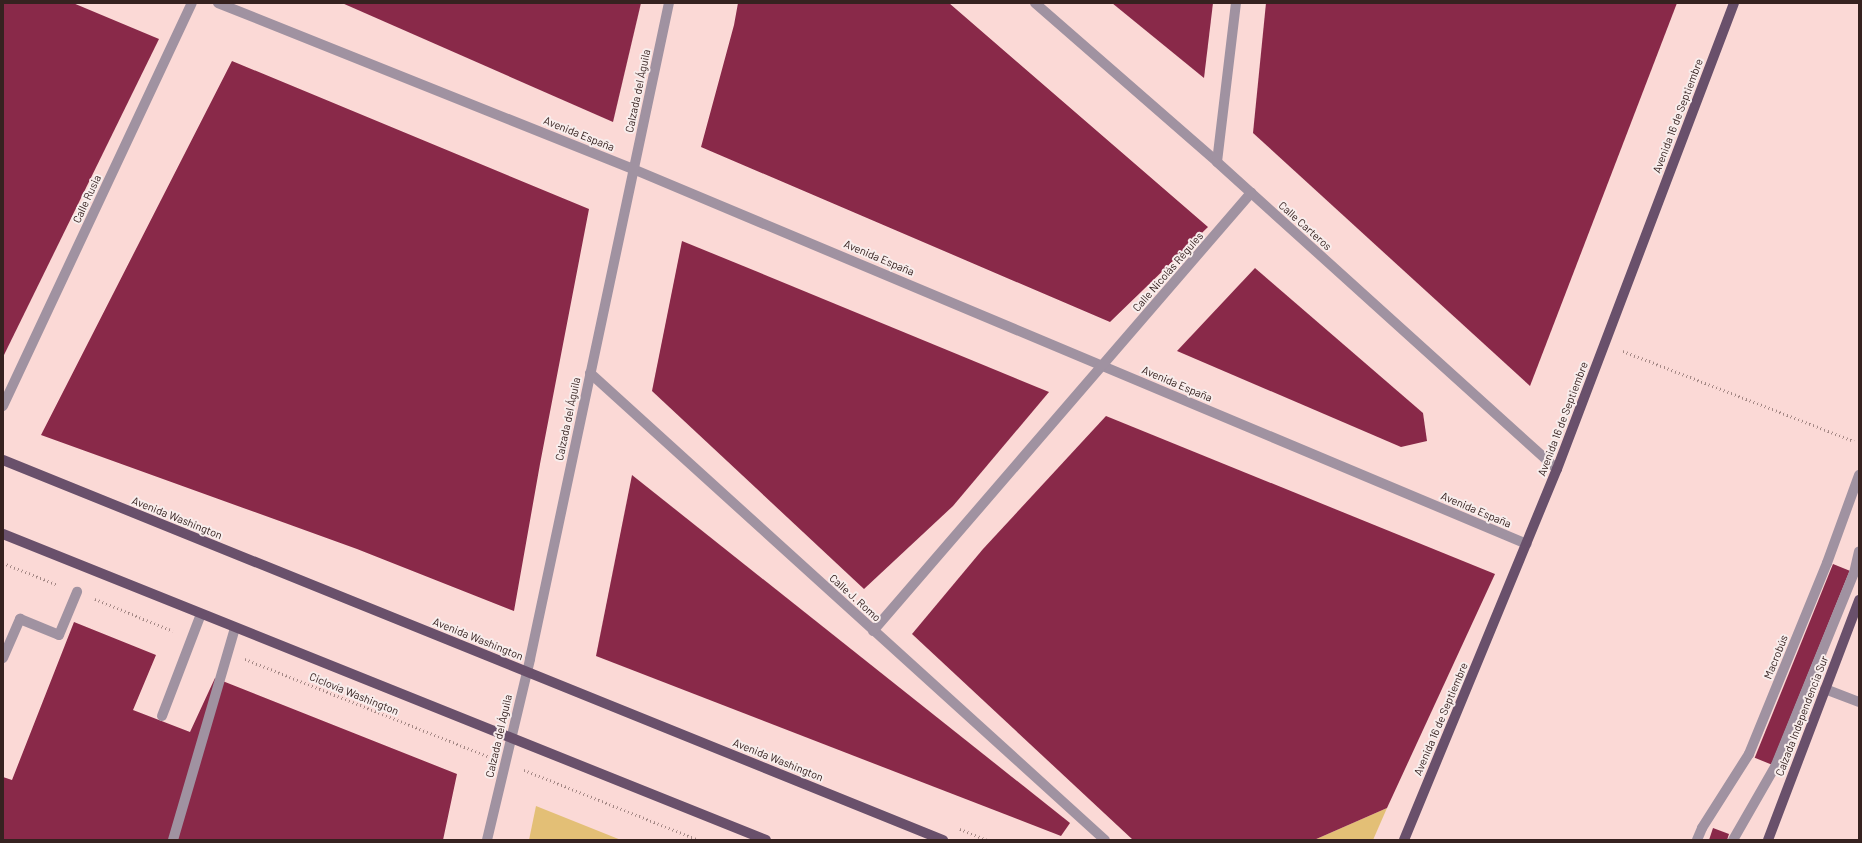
<!DOCTYPE html>
<meta charset="utf-8">
<style>
body{margin:0}
#map{position:relative;width:1862px;height:843px;overflow:hidden;background:#fbd9d6;font-family:Barlow,sans-serif}
div>[style]{position:absolute}
.green>*{inset:0;background:#e3bf76}
.building>*{inset:0;background:#892949;transform-origin:0 0}
.path>*{height:2.5px;margin-top:-1.25px;transform-origin:0;background:repeating-linear-gradient(90deg,#a58986 0 1px,transparent 0 4px)}
.lane>*{height:10px;margin:-5px;padding:0 5px;transform-origin:5px;border-radius:5px;background:#a092a1}
.street>*{height:10px;margin:-5px;padding:0 5px;transform-origin:5px;border-radius:5px;background:#a092a1}
.primary>*{height:10px;margin:-5px;padding:0 5px;transform-origin:5px;border-radius:5px;background:#69506b}
span{translate:-50% -50%;white-space:nowrap;text-align:center;line-height:1.15;-webkit-text-stroke:4px #f8edec;paint-order:stroke}
.street-label{font-size:11px;color:#362220}
.frame{position:absolute;inset:0;border:4px solid #362220;pointer-events:none}
</style>
<div id="map">
<div class="green">
<div style="clip-path:polygon(536px 806px,621px 840px,529px 840px)"></div>
<div style="clip-path:polygon(1387px 808px,1373px 840px,1314px 840px)"></div>
</div>
<div class="building">
<div style="clip-path:polygon(3px 3px,73px 3px,159px 39px,3px 357px)"></div>
<div style="clip-path:polygon(342px 3px,641px 3px,613px 122px)"></div>
<div style="clip-path:polygon(738px 3px,949px 3px,1208px 227px,1110px 322px,701px 147px,734px 25px)"></div>
<div style="clip-path:polygon(1112px 3px,1213px 3px,1204px 78px)"></div>
<div style="clip-path:polygon(1266px 3px,1677px 3px,1530px 386px,1253px 133px)"></div>
<div style="clip-path:polygon(232px 61px,589px 209px,540px 464px,514px 611px,357px 549px,41px 435px)"></div>
<div style="clip-path:polygon(682px 241px,758px 272px,1049px 392px,953px 506px,864px 589px,652px 391px)"></div>
<div style="clip-path:polygon(1255px 268px,1423px 413px,1427px 441px,1401px 447px,1177px 351px)"></div>
<div style="clip-path:polygon(1106px 416px,1495px 574px,1387px 808px,1314px 840px,1133px 840px,912px 634px,983px 549px)"></div>
<div style="clip-path:polygon(632px 475px,1070px 823px,1061px 836px,596px 656px)"></div>
<div style="left:1833px;top:564px;width:18px;height:209px;rotate:22deg"></div>
<div style="clip-path:polygon(74px 622px,156px 655px,133px 710px,190px 732px,215px 678px,457px 774px,443px 840px,3px 840px,3px 777px,12px 780px)"></div>
<div style="clip-path:polygon(1713px 828px,1729px 834px,1727px 840px,1709px 840px)"></div>
</div>
<div class="path">
<div style="left:1623px;top:351px;width:248px;rotate:21.3deg"></div>
<div style="left:3px;top:563px;width:59px;rotate:21.8deg"></div>
<div style="left:95px;top:599px;width:84px;rotate:22.3deg"></div>
<div style="left:245px;top:659px;width:262px;rotate:21.8deg"></div>
<div style="left:524px;top:770px;width:188px;rotate:21.8deg"></div>
<div style="left:960px;top:829px;width:29px;rotate:22deg"></div>
</div>
<div class="lane">
<div style="left:3px;top:658px;width:43px;rotate:-66.4deg"></div>
<div style="left:20px;top:619px;width:42px;rotate:22.3deg"></div>
<div style="left:59px;top:635px;width:47px;rotate:-67.3deg"></div>
<div style="left:162px;top:716px;width:109px;rotate:-69.1deg"></div>
<div style="left:173px;top:840px;width:221px;rotate:-73.7deg"></div>
<div style="left:1697px;top:840px;width:13px;rotate:-67deg"></div>
<div style="left:1702px;top:828px;width:88px;rotate:-57.6deg"></div>
<div style="left:1749px;top:754px;width:206px;rotate:-67.8deg"></div>
<div style="left:1827px;top:563px;width:94px;rotate:-70deg"></div>
<div style="left:1733px;top:840px;width:86px;rotate:-60.2deg"></div>
<div style="left:1776px;top:765px;width:207px;rotate:-67.9deg"></div>
<div style="left:1854px;top:573px;width:22px;rotate:-77deg"></div>
</div>
<div class="street">
<div style="left:218px;top:3px;width:447px;rotate:21.8deg"></div>
<div style="left:633px;top:169px;width:969px;rotate:22.76deg"></div>
<div style="left:1035px;top:3px;width:242px;rotate:41.1deg"></div>
<div style="left:1217px;top:162px;width:458px;rotate:42.1deg"></div>
<div style="left:1217px;top:162px;width:160px;rotate:-83.2deg"></div>
<div style="left:590px;top:373px;width:695px;rotate:42.2deg"></div>
<div style="left:3px;top:406px;width:445px;rotate:-64.9deg"></div>
<div style="left:873px;top:631px;width:579px;rotate:-49.21deg"></div>
<div style="left:1825px;top:689px;width:36px;rotate:21deg"></div>
<div style="left:487px;top:840px;width:186px;rotate:-76.6deg"></div>
<div style="left:530px;top:659px;width:671px;rotate:-78.04deg"></div>
</div>
<div class="primary">
<div style="left:3px;top:460px;width:1014px;rotate:22.01deg"></div>
<div style="left:3px;top:534px;width:822px;rotate:21.85deg"></div>
<div style="left:1404px;top:840px;width:401px;rotate:-67.6deg"></div>
<div style="left:1557px;top:469px;width:498px;rotate:-69.2deg"></div>
<div style="left:1768px;top:840px;width:257px;rotate:-69.2deg"></div>
</div>
<div class="street-label">
<span style="left:638px;top:91px;rotate:-78deg">Calzada del Águila</span>
<span style="left:1678px;top:116px;rotate:-69deg">Avenida 16 de Septiembre</span>
<span style="left:579px;top:134px;rotate:22deg">Avenida España</span>
<span style="left:87px;top:199px;rotate:-65deg">Calle Rusia</span>
<span style="left:1305px;top:226px;rotate:42deg">Calle Carteros</span>
<span style="left:879px;top:258px;rotate:23deg">Avenida España</span>
<span style="left:1168px;top:272px;rotate:-49deg">Calle Nicolás Régules</span>
<span style="left:1177px;top:384px;rotate:23deg">Avenida España</span>
<span style="left:568px;top:419px;rotate:-78deg">Calzada del Águila</span>
<span style="left:1563px;top:419px;rotate:-69deg">Avenida 16 de Septiembre</span>
<span style="left:1476px;top:510px;rotate:23deg">Avenida España</span>
<span style="left:177px;top:518px;rotate:22deg">Avenida Washington</span>
<span style="left:855px;top:598px;rotate:42deg">Calle J. Romo</span>
<span style="left:478px;top:639px;rotate:22deg">Avenida Washington</span>
<span style="left:1776px;top:657px;rotate:-68deg">Macrobús</span>
<span style="left:354px;top:694px;rotate:22deg">Ciclovía Washington</span>
<span style="left:1802px;top:716px;rotate:-69deg">Calzada Independencia Sur</span>
<span style="left:1441px;top:719px;rotate:-67deg">Avenida 16 de Septiembre</span>
<span style="left:499px;top:736px;rotate:-77deg">Calzada del Águila</span>
<span style="left:778px;top:760px;rotate:22deg">Avenida Washington</span>
</div>
<div class="frame"></div>
</div>
